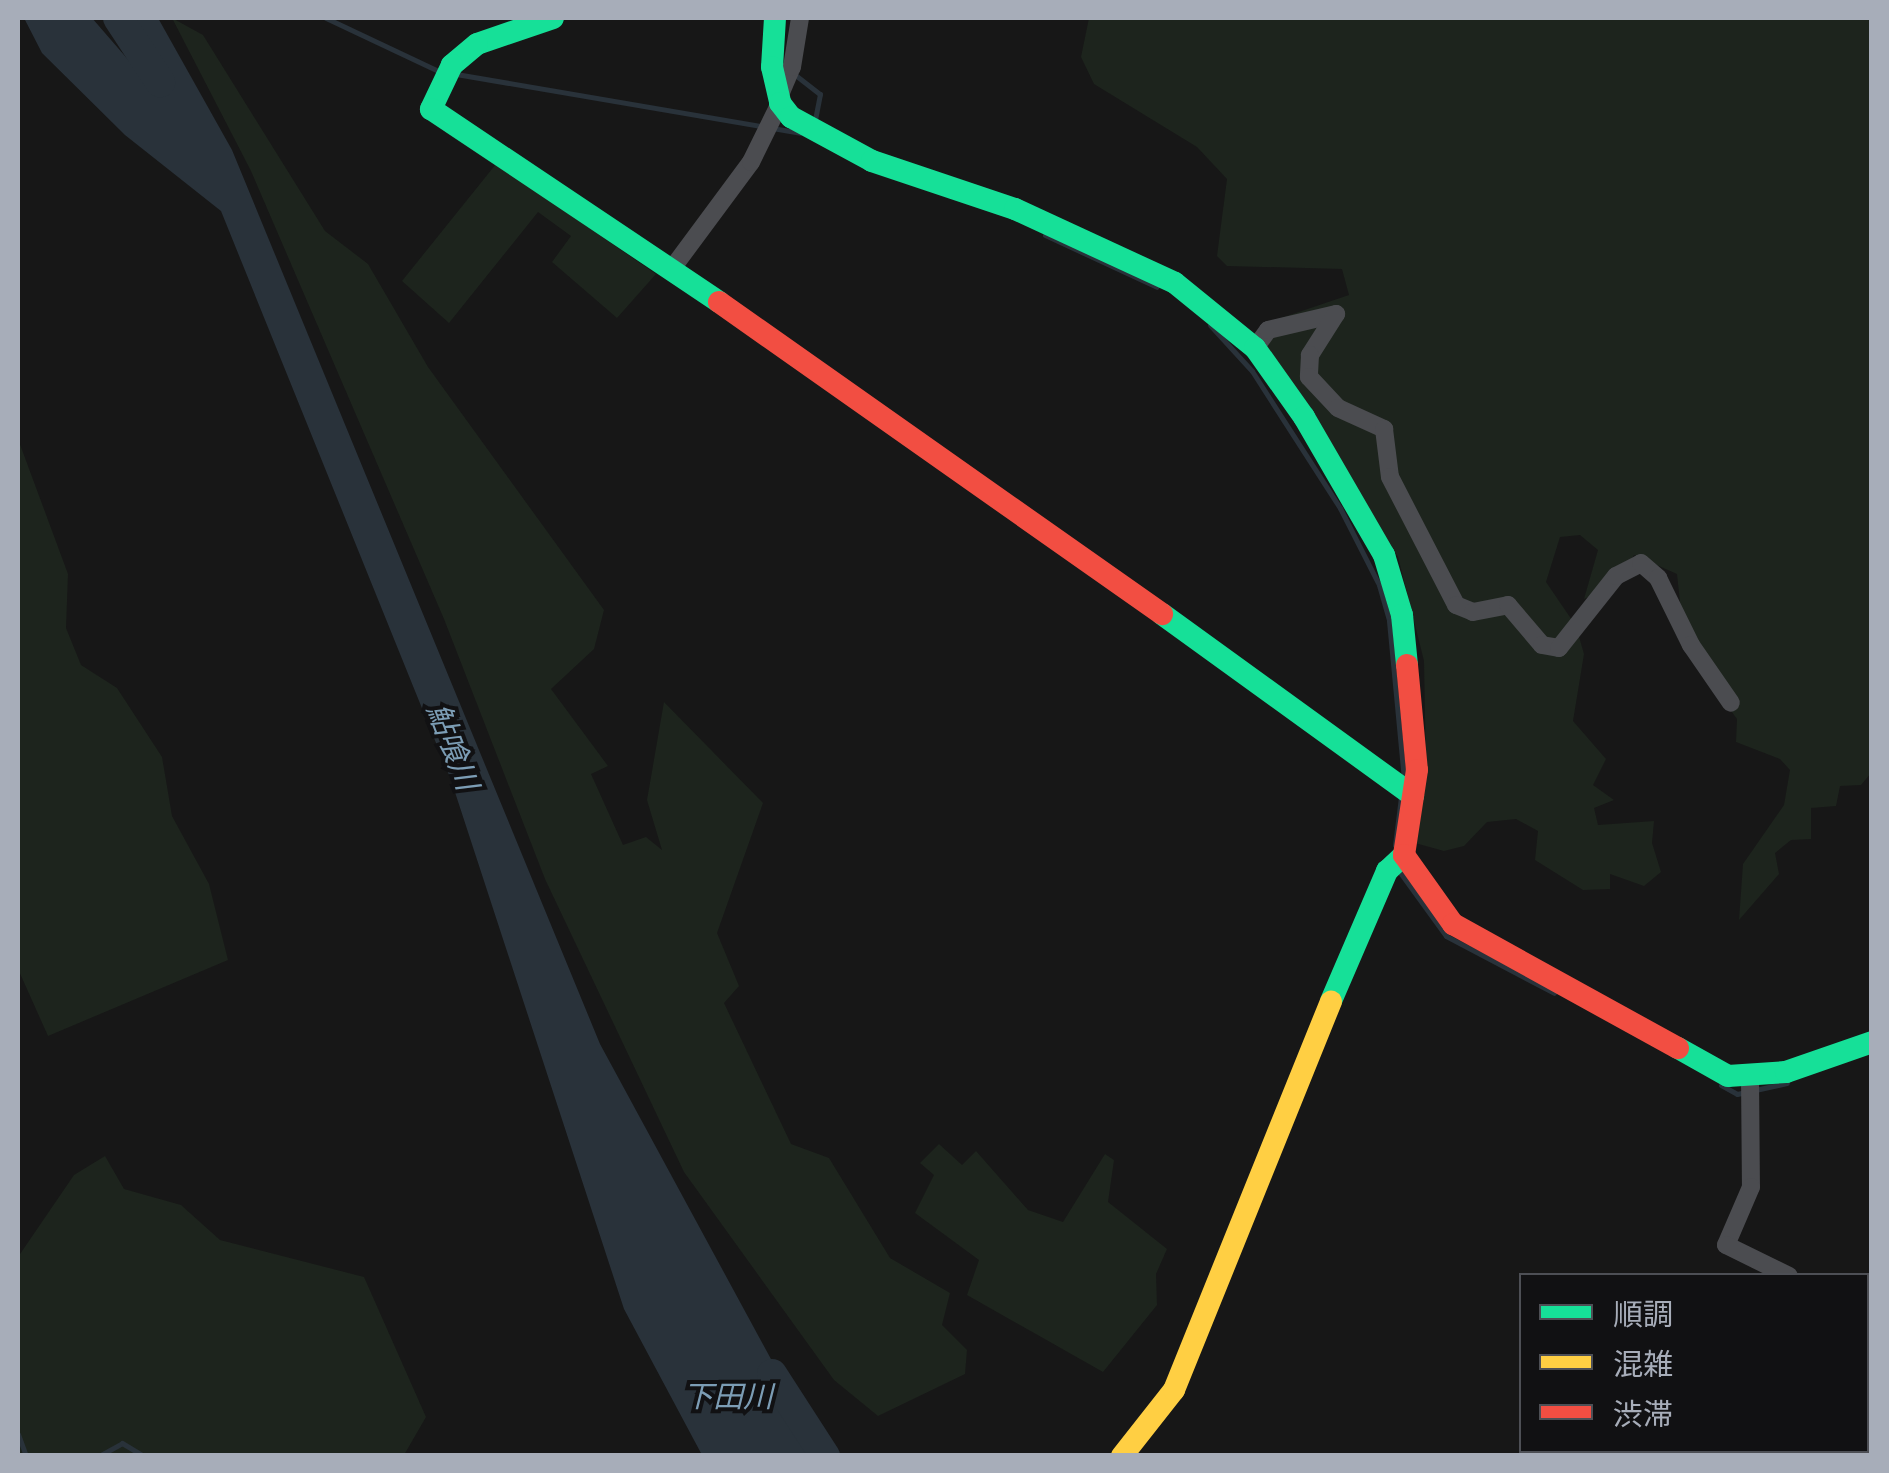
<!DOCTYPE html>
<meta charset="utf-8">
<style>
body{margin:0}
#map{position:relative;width:1889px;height:1473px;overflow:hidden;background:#171717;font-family:Lato,"Noto Sans JP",sans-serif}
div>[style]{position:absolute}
.green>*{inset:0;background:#1d241d}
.water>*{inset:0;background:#29323a}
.stream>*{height:5px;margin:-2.5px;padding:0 2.5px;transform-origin:2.5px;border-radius:2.5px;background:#29323a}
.river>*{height:30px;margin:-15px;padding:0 15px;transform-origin:15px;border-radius:15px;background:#29323a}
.street>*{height:18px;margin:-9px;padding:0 9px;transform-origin:9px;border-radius:9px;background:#4b4c50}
.fast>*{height:22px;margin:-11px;padding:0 11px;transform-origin:11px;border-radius:11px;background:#16e098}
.slow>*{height:22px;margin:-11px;padding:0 11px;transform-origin:11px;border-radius:11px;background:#ffcf43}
.jam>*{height:22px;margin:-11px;padding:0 11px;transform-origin:11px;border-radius:11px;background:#f24e42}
span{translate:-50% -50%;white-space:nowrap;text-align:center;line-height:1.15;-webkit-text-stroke:8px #111113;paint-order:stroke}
.water-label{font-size:30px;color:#7c9db5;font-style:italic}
.frame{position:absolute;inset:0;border:20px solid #a7adb9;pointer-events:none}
.legend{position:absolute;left:1519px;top:1273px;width:350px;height:180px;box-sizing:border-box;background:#111113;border:2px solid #4d4f55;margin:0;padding:12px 18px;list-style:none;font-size:30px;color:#a7adb9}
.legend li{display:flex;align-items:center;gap:20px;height:50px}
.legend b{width:50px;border:2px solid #4d4f55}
</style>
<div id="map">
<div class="green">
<div style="clip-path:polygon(172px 18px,203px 35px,325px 231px,368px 264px,428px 367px,604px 610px,594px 649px,551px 689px,608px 766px,591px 774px,623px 845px,646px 837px,662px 850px,647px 800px,664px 702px,763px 803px,717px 933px,739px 986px,724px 1003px,791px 1144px,829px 1158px,890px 1258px,950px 1293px,942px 1325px,967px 1350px,965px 1374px,878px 1416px,834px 1380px,684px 1172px,545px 879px,444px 619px,251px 171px)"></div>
<div style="clip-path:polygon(1089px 18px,1871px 18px,1871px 773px,1861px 785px,1840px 786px,1836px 806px,1811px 808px,1811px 839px,1791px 840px,1775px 853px,1779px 874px,1739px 920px,1743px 864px,1784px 805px,1790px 770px,1780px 759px,1736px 742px,1737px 719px,1685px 648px,1677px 574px,1634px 555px,1618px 583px,1584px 599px,1598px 550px,1580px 535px,1560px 537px,1546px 582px,1576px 626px,1584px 654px,1573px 721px,1606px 759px,1593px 785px,1614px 800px,1594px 808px,1598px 825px,1654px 821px,1652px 843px,1661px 872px,1644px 886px,1610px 874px,1610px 889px,1583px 890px,1535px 860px,1538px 831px,1516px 819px,1487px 822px,1464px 846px,1444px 851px,1415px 843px,1426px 770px,1424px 661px,1398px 557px,1262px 348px,1278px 319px,1349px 295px,1342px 269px,1227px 266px,1217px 256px,1227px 179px,1197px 147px,1094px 84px,1081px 57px)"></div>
<div style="clip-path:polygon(496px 164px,656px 274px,617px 318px,552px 262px,571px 236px,538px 212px,449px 323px,402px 281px)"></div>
<div style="clip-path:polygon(18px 439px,68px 574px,66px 628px,81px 665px,117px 688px,162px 757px,172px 816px,209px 884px,228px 960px,48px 1036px,18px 969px)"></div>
<div style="clip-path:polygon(939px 1144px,962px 1165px,976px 1151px,1028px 1210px,1063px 1222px,1105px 1154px,1114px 1160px,1108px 1202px,1167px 1249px,1156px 1274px,1157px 1305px,1103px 1372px,967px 1295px,979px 1260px,915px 1213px,934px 1175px,920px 1163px)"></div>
<div style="clip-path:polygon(105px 1156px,124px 1189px,181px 1205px,220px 1240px,364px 1277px,426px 1417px,404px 1455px,18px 1455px,18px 1257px,74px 1175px)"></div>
</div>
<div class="water">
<div style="clip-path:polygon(24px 18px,92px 18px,137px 70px,132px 18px,158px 18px,232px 150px,600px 1044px,823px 1455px,702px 1455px,624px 1309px,451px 780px,221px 211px,125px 135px,42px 53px)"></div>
</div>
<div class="stream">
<div style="left:326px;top:18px;width:126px;rotate:25.3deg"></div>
<div style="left:456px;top:74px;width:349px;rotate:9.7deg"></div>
<div style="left:794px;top:74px;width:33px;rotate:38deg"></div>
<div style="left:820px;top:94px;width:26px;rotate:101deg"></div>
<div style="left:1045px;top:235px;width:123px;rotate:24.9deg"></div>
<div style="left:1210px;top:325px;width:62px;rotate:47.6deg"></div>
<div style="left:1252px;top:371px;width:163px;rotate:57.3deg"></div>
<div style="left:1340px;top:508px;width:86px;rotate:63.1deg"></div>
<div style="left:1379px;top:585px;width:37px;rotate:74deg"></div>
<div style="left:1389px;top:621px;width:161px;rotate:84.6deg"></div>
<div style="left:1395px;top:845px;width:48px;rotate:-82.9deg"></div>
<div style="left:1399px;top:871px;width:80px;rotate:54.1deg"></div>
<div style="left:1446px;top:936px;width:122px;rotate:27.8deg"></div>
<div style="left:1721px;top:1085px;width:18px;rotate:29deg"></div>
<div style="left:1737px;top:1094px;width:51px;rotate:-12.4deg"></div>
<div style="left:18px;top:1434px;width:23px;rotate:70deg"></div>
<div style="left:99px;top:1456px;width:26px;rotate:-29deg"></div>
<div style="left:122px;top:1443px;width:26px;rotate:31deg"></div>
<div style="left:192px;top:1456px;width:22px"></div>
</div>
<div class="river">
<div style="left:118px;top:18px;width:77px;rotate:56.7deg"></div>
<div style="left:772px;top:1374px;width:98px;rotate:57.1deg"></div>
</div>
<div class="street">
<div style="left:779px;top:97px;width:33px;rotate:-67deg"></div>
<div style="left:792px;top:67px;width:50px;rotate:-80.7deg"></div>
<div style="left:671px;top:270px;width:134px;rotate:-53.5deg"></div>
<div style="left:751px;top:162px;width:66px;rotate:-63.8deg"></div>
<div style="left:1255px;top:348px;width:22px;rotate:-54deg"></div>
<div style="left:1268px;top:330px;width:70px;rotate:-13.2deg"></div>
<div style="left:1336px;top:314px;width:49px;rotate:122.4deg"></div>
<div style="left:1310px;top:355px;width:22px;rotate:93deg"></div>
<div style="left:1309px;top:377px;width:42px;rotate:46.9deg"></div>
<div style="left:1338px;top:408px;width:51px;rotate:24.5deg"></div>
<div style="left:1384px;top:429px;width:48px;rotate:82.9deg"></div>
<div style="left:1390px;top:477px;width:144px;rotate:62.7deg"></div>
<div style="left:1456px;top:605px;width:18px;rotate:22deg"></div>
<div style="left:1473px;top:612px;width:36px;rotate:-11deg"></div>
<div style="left:1508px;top:605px;width:52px;rotate:49.6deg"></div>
<div style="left:1542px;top:645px;width:17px;rotate:10deg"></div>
<div style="left:1559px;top:648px;width:92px;rotate:-51.6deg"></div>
<div style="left:1616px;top:576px;width:28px;rotate:-27deg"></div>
<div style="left:1641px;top:563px;width:23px;rotate:41deg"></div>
<div style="left:1658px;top:578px;width:75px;rotate:63.8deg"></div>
<div style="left:1691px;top:645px;width:70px;rotate:55.4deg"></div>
<div style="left:1750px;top:1077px;width:110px;rotate:89.5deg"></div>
<div style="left:1751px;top:1187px;width:63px;rotate:113.3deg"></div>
<div style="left:1726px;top:1245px;width:70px;rotate:26.2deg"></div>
<div style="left:1866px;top:1300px;width:6px;rotate:9deg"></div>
</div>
<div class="fast">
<div style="left:553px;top:18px;width:80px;rotate:161.1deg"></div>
<div style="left:477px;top:44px;width:33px;rotate:140deg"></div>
<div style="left:452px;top:65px;width:49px;rotate:115.5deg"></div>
<div style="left:431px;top:109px;width:347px;rotate:33.8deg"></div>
<div style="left:775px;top:18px;width:49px;rotate:93.5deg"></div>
<div style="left:772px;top:67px;width:37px;rotate:77deg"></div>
<div style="left:780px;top:103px;width:18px;rotate:52deg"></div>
<div style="left:791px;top:117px;width:92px;rotate:28.5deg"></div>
<div style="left:872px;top:161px;width:151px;rotate:18.6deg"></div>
<div style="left:1015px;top:209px;width:176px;rotate:24.8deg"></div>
<div style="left:1175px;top:283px;width:103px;rotate:39.1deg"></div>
<div style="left:1255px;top:348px;width:85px;rotate:54.6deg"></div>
<div style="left:1304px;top:417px;width:160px;rotate:59.9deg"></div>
<div style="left:1384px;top:555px;width:63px;rotate:73.3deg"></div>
<div style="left:1402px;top:615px;width:50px;rotate:84.3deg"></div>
<div style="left:1162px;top:614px;width:310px;rotate:35.9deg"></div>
<div style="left:1331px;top:1001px;width:142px;rotate:-66.7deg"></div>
<div style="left:1387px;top:871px;width:23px;rotate:-43deg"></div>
<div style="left:1678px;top:1048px;width:57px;rotate:29.2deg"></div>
<div style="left:1728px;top:1076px;width:58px;rotate:-3.9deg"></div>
<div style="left:1786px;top:1072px;width:91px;rotate:-19.2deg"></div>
</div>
<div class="slow">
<div style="left:1122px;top:1456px;width:84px;rotate:-51.8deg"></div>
<div style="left:1174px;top:1390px;width:419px;rotate:-68deg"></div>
</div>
<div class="jam">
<div style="left:719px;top:302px;width:542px;rotate:35.16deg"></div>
<div style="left:1407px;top:665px;width:105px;rotate:84.6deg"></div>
<div style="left:1417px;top:770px;width:86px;rotate:98.7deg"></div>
<div style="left:1404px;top:855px;width:85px;rotate:54.6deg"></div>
<div style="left:1453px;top:924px;width:257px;rotate:28.9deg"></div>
</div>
<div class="water-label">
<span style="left:454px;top:746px;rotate:69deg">鮎喰川</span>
<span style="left:728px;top:1395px">下田川</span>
</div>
<div class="frame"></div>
<ul class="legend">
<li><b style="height:12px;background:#16e098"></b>順調</li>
<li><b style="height:12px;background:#ffcf43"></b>混雑</li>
<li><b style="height:12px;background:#f24e42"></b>渋滞</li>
</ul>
</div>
